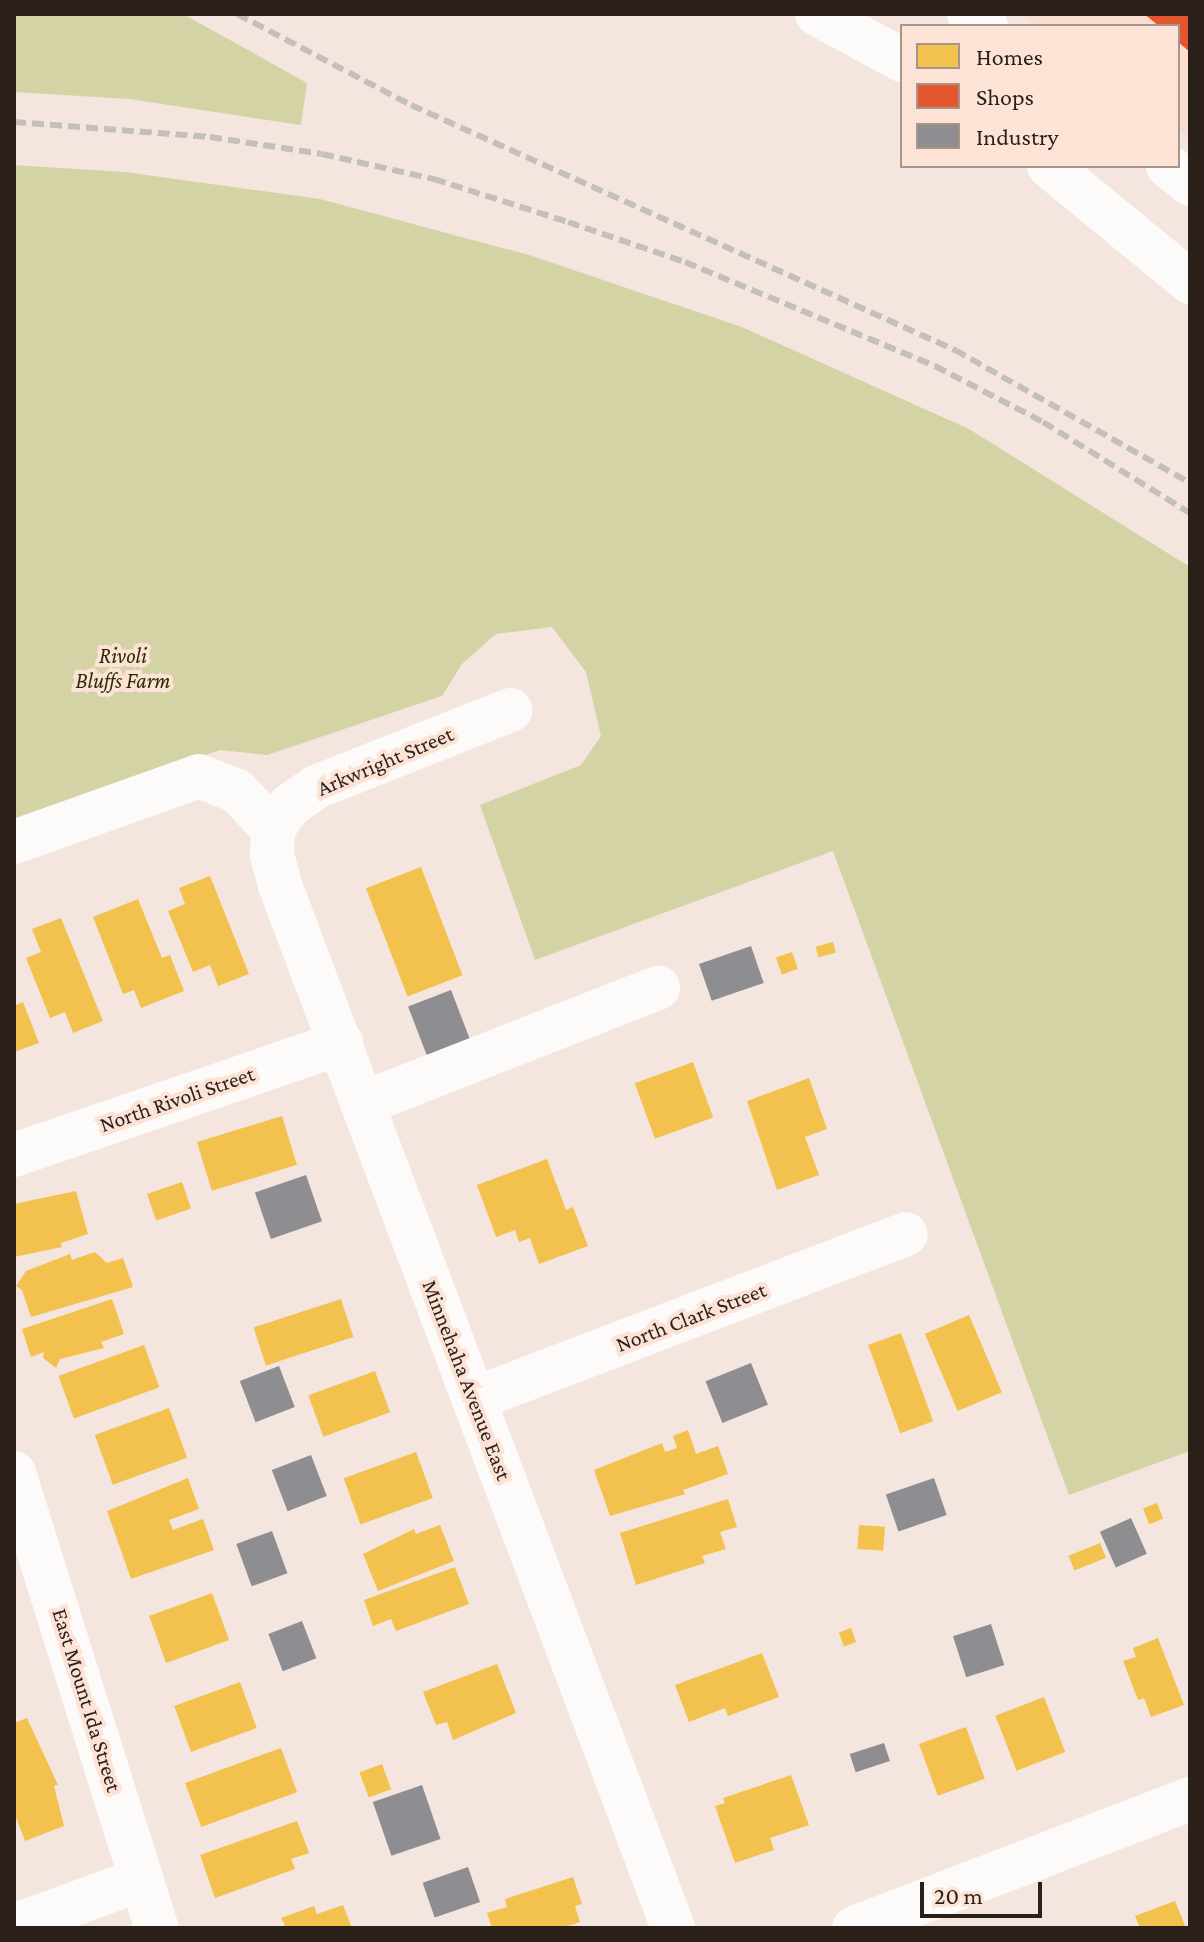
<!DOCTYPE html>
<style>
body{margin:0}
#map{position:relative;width:1204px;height:1942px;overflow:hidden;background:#f4e6de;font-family:"Crimson Pro",serif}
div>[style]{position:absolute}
.built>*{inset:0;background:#f9ddcf}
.green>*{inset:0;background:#d4d3a5}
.homes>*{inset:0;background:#f2c14e;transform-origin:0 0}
.shops>*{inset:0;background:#e4572e}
.industry>*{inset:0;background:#8d8d92;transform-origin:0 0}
.minor>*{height:44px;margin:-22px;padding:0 22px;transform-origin:22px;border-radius:22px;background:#fdfbfa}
.major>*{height:44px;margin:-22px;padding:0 22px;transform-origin:22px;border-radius:22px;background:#fdfbfa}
.rail>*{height:6px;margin-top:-3px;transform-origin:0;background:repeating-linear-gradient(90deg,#c3bfbd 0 12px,transparent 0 18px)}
span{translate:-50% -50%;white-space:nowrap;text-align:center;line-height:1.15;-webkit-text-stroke:8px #fce3d6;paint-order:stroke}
.park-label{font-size:22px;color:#292d00;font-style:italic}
.street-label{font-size:22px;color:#2a1f19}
.frame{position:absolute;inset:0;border:16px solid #2a1f19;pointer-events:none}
.legend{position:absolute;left:900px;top:24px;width:280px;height:144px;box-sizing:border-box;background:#fce3d6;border:2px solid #a8958a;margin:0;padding:10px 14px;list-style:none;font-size:24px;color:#2a1f19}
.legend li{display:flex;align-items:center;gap:16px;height:40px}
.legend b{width:40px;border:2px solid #a8958a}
.scale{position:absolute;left:920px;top:1882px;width:122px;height:36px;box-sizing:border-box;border:4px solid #2a1f19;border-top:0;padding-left:10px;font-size:24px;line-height:28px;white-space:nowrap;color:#2a1f19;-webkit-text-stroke:6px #fce3d6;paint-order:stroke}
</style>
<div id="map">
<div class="built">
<div style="clip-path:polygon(1022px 14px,1190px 14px,1190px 138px,1178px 129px,1178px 26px,1040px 26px)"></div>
</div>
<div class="green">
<div style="clip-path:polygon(14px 14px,183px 14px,307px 83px,301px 125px,129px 99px,14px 92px)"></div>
<div style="clip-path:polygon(14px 165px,125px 172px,320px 199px,529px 255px,742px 327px,969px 429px,1190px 567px,1190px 1451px,1069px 1495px,833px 851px,535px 960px,480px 805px,581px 765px,601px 736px,586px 672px,552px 627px,496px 634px,462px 664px,442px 696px,267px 755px,220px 750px,14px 824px)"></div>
</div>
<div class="homes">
<div style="left:421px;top:867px;width:116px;height:59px;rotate:69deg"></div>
<div style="clip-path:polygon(210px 876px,249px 974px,218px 986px,210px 965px,193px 972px,168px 911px,185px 904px,179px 888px)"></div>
<div style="clip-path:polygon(138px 899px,162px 958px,170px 955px,184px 991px,141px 1008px,134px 990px,123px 994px,93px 917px)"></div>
<div style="clip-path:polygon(61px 918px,103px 1021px,73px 1033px,65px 1012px,50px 1018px,26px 958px,41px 952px,32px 929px)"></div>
<div style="left:833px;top:942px;width:11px;height:18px;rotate:75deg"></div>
<div style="left:792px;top:952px;width:18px;height:17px;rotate:71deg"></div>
<div style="clip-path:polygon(23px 1002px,39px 1043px,14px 1052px,14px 1006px)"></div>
<div style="left:693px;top:1062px;width:59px;height:62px;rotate:70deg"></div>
<div style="clip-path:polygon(809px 1078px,827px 1129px,805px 1137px,819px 1175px,777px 1190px,747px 1101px)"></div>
<div style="left:282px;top:1116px;width:51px;height:89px;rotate:73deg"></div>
<div style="clip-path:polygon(547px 1159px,566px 1210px,573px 1207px,588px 1246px,539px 1264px,530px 1238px,519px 1242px,515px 1230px,496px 1237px,477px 1185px)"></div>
<div style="left:182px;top:1182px;width:28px;height:37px;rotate:71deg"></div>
<div style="clip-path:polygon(76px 1191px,88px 1234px,61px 1243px,62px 1247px,14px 1257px,14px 1204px)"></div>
<div style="clip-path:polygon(95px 1252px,107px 1263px,123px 1258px,133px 1287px,31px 1317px,22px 1290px,16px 1286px,26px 1271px,70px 1254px,72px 1260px)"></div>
<div style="clip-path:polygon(112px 1299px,124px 1334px,101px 1342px,104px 1348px,60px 1359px,56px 1368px,43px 1358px,44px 1352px,31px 1357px,22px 1329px)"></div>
<div style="left:341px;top:1299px;width:40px;height:92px;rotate:72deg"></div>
<div style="left:969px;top:1315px;width:84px;height:48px;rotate:67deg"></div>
<div style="left:901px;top:1333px;width:94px;height:35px;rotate:70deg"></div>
<div style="left:144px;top:1345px;width:45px;height:91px;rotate:70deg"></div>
<div style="left:375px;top:1371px;width:44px;height:71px;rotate:70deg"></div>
<div style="left:169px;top:1408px;width:53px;height:79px;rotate:70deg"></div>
<div style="clip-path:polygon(688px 1430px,696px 1454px,718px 1446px,728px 1474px,683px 1490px,685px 1494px,610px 1516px,594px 1470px,662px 1443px,665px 1452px,677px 1448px,673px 1436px)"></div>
<div style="left:416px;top:1452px;width:49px;height:77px;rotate:70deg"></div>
<div style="clip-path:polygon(188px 1478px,199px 1509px,169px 1520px,173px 1530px,203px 1519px,214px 1550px,131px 1579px,107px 1511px)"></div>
<div style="clip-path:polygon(728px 1499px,737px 1527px,720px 1532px,726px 1549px,702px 1556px,705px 1563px,636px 1585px,620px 1533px)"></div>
<div style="left:1157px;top:1503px;width:17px;height:15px;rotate:69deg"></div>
<div style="clip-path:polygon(440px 1525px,454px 1561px,378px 1591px,363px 1554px,414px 1529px,416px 1534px)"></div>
<div style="left:859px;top:1525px;width:26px;height:24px;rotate:4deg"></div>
<div style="left:1100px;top:1543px;width:16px;height:34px;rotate:68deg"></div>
<div style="clip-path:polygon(455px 1567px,469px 1604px,396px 1631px,391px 1619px,373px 1626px,364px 1600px)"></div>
<div style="left:212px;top:1593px;width:50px;height:67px;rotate:70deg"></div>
<div style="left:851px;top:1628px;width:15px;height:13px;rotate:70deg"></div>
<div style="clip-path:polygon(1158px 1638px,1184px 1705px,1151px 1717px,1144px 1698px,1138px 1700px,1123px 1661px,1136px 1657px,1133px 1648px)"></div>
<div style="clip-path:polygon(762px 1653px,779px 1697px,728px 1716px,725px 1708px,689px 1722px,675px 1685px)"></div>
<div style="clip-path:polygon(497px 1664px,516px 1713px,453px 1740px,447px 1722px,436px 1725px,423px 1692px)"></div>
<div style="left:240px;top:1682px;width:49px;height:70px;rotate:70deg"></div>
<div style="left:1044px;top:1697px;width:59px;height:52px;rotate:69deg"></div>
<div style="clip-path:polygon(27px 1718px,58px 1785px,54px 1786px,64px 1826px,25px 1841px,14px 1812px,14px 1723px)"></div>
<div style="left:966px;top:1727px;width:55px;height:50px;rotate:70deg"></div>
<div style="left:281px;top:1748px;width:47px;height:102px;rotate:70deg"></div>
<div style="left:382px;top:1764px;width:27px;height:24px;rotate:70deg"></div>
<div style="clip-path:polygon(791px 1775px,809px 1825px,770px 1838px,774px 1850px,735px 1863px,715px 1806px,725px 1803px,723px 1798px)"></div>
<div style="clip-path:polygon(297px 1821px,309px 1853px,291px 1859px,295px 1869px,215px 1898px,200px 1855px)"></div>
<div style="clip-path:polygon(573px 1877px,582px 1904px,575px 1906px,580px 1922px,562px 1928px,492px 1928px,487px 1913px,507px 1907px,505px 1899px)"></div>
<div style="clip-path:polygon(1175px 1901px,1186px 1928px,1140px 1928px,1135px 1916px)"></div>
<div style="clip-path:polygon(343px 1905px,352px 1928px,279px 1928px,285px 1925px,281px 1918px,314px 1906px,317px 1914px)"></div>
</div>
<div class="shops">
<div style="clip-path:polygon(1144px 14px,1190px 14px,1190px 52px,1178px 42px,1178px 26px,1159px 26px)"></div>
</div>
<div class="industry">
<div style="left:751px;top:946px;width:39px;height:55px;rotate:71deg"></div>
<div style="left:451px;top:990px;width:59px;height:46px;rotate:69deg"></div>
<div style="left:306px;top:1175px;width:49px;height:54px;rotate:71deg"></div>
<div style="left:751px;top:1363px;width:45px;height:49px;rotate:68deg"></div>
<div style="left:279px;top:1366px;width:44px;height:42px;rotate:69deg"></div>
<div style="left:311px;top:1455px;width:44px;height:42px;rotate:69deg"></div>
<div style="left:934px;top:1478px;width:39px;height:51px;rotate:71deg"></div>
<div style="left:1131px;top:1518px;width:39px;height:34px;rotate:66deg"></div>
<div style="left:272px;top:1531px;width:45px;height:38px;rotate:70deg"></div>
<div style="left:302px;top:1621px;width:40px;height:36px;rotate:69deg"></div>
<div style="left:991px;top:1624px;width:43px;height:40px;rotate:72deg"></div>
<div style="left:884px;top:1743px;width:19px;height:36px;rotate:72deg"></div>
<div style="left:422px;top:1785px;width:57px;height:52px;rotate:71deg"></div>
<div style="left:468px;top:1867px;width:37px;height:48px;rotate:71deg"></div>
</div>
<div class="minor">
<div style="left:273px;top:829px;width:26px;rotate:92deg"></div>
<div style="left:272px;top:855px;width:31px;rotate:75deg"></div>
<div style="left:280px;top:885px;width:1115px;rotate:69.35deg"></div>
<div style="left:273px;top:829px;width:28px;rotate:-55deg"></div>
<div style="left:289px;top:806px;width:33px;rotate:-35deg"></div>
<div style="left:316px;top:787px;width:209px;rotate:-21.6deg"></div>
<div style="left:14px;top:842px;width:196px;rotate:-19.6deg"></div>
<div style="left:199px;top:776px;width:41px;rotate:21.5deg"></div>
<div style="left:237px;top:791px;width:52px;rotate:46.5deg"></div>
<div style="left:364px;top:1103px;width:316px;rotate:-21.4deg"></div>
<div style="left:14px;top:1155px;width:346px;rotate:-18.9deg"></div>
<div style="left:474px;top:1399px;width:462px;rotate:-20.9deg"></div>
<div style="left:14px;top:1473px;width:477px;rotate:72.6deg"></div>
<div style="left:14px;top:1926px;width:136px;rotate:-20.2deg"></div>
<div style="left:854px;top:1928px;width:360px;rotate:-21deg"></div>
</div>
<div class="major">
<div style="left:817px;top:14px;width:97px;rotate:28.4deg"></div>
<div style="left:969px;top:14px;width:21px;rotate:35deg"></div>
<div style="left:1049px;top:166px;width:183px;rotate:39.4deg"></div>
<div style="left:1168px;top:166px;width:28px;rotate:39deg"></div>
</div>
<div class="rail">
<div style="left:237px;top:14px;width:196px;rotate:27.6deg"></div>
<div style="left:411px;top:105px;width:597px;rotate:24.25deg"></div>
<div style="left:955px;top:350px;width:270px;rotate:29.5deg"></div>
<div style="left:14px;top:122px;width:197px;rotate:4.4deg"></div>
<div style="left:210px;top:137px;width:113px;rotate:8.6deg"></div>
<div style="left:322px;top:154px;width:115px;rotate:12.6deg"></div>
<div style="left:434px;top:179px;width:141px;rotate:17.8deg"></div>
<div style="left:568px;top:222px;width:124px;rotate:18.9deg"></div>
<div style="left:685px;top:262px;width:271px;rotate:22.6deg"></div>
<div style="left:935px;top:366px;width:122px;rotate:27.4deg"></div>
<div style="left:1043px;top:422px;width:173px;rotate:31.8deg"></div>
</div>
<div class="park-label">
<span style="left:123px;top:668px">Rivoli<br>Bluffs Farm</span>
</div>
<div class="street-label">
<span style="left:385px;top:761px;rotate:-23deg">Arkwright Street</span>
<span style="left:177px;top:1099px;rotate:-19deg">North Rivoli Street</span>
<span style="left:691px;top:1317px;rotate:-21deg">North Clark Street</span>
<span style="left:467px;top:1380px;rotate:69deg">Minnehaha Avenue East</span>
<span style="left:87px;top:1700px;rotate:73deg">East Mount Ida Street</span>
</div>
<div class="frame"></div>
<ul class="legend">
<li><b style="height:22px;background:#f2c14e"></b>Homes</li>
<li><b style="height:22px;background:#e4572e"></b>Shops</li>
<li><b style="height:22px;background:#8d8d92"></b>Industry</li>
</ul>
<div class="scale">20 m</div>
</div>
